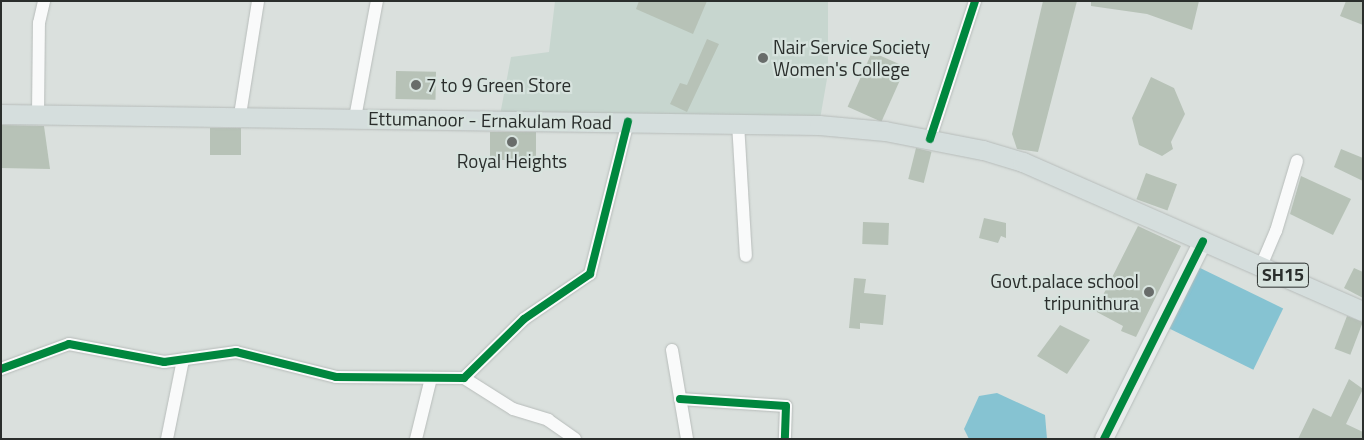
<!DOCTYPE html>
<style>
body{margin:0}
#map{position:relative;width:1364px;height:440px;overflow:hidden;background:#dae0dd;font-family:"Titillium Web",sans-serif}
div>[style]{position:absolute}
.built>*{inset:0;background:#c7d6cf}
.water>*{inset:0;background:#86c3d2;transform-origin:0 0}
.building>*{inset:0;background:#b7c2b7;transform-origin:0 0}
.roads{filter:drop-shadow(0 0 1px #b7bcba) drop-shadow(0 0 1px #b7bcba)}
.street>*{height:12px;margin:-6px;padding:0 6px;transform-origin:6px;border-radius:6px;background:#f9fafa}
.secondary>*{height:18px;margin:-9px;padding:0 9px;transform-origin:9px;border-radius:9px;background:#e8eceb}
.primary>*{height:19px;margin:-9.5px;padding:0 9.5px;transform-origin:9.5px;border-radius:9.5px;background:#d5dedd}
.cycleway>*{height:8px;margin:-4px;padding:0 4px;transform-origin:4px;border-radius:4px;background:#00873e}
.dots>*{width:14px;height:14px;translate:-50% -50%;box-sizing:border-box;border:2px solid #d7e3de;border-radius:50%}
span{translate:-50% -50%;white-space:nowrap;text-align:center;line-height:1.15;-webkit-text-stroke:4.5px #d7e3de;paint-order:stroke}
.shield-label span{padding:1px 4px;background:#d7e3de;border:1px solid;border-radius:4px;-webkit-text-stroke-width:0}
.shield-label{font-size:18px;color:#2a2e2c;font-weight:700}
.poi-label{font-size:19px;color:#2a2e2c}
.left{translate:0 -50%;text-align:left}
.right{translate:-100% -50%;text-align:right}
.street-label{font-size:19px;color:#2a2e2c}
.frame{position:absolute;inset:0;border:2px solid #2a2e2c;pointer-events:none}
</style>
<div id="map">
<div class="built">
<div style="clip-path:polygon(555px 1px,828px 1px,828px 73px,819px 125px,500px 115px,511px 57px,549px 52px)"></div>
</div>
<div class="water">
<div style="left:1196px;top:266px;width:97px;height:68px;rotate:26deg"></div>
<div style="clip-path:polygon(997px 393px,1045px 415px,1047px 439px,969px 439px,964px 429px,979px 396px)"></div>
</div>
<div class="building">
<div style="clip-path:polygon(639px 1px,707px 1px,693px 34px,636px 9px)"></div>
<div style="clip-path:polygon(1043px 1px,1077px 1px,1038px 152px,1017px 149px,1012px 134px)"></div>
<div style="clip-path:polygon(1091px 1px,1199px 1px,1192px 30px,1147px 14px,1091px 6px)"></div>
<div style="clip-path:polygon(1346px 1px,1363px 1px,1363px 25px,1340px 16px)"></div>
<div style="clip-path:polygon(707px 39px,719px 44px,687px 112px,670px 104px,680px 83px,687px 85px)"></div>
<div style="left:872px;top:52px;width:37px;height:60px;rotate:24deg"></div>
<div style="left:396px;top:71px;width:40px;height:28px;rotate:1deg"></div>
<div style="clip-path:polygon(1151px 77px,1174px 88px,1185px 114px,1171px 142px,1173px 149px,1162px 156px,1139px 145px,1132px 118px)"></div>
<div style="clip-path:polygon(1px 125px,44px 126px,50px 169px,1px 168px)"></div>
<div style="left:210px;top:128px;width:31px;height:27px"></div>
<div style="left:490px;top:132px;width:46px;height:28px"></div>
<div style="left:916px;top:148px;width:16px;height:32px;rotate:14deg"></div>
<div style="clip-path:polygon(1341px 149px,1363px 158px,1363px 181px,1334px 167px)"></div>
<div style="left:1146px;top:173px;width:33px;height:28px;rotate:20deg"></div>
<div style="clip-path:polygon(1301px 176px,1351px 199px,1333px 235px,1290px 214px)"></div>
<div style="clip-path:polygon(984px 218px,1006px 223px,1006px 238px,1001px 236px,998px 243px,979px 238px)"></div>
<div style="left:863px;top:222px;width:26px;height:22px;rotate:2deg"></div>
<div style="clip-path:polygon(1138px 226px,1181px 246px,1136px 337px,1121px 331px,1123px 326px,1095px 311px)"></div>
<div style="clip-path:polygon(1354px 268px,1363px 272px,1363px 298px,1344px 288px)"></div>
<div style="clip-path:polygon(854px 278px,866px 279px,864px 293px,886px 295px,883px 325px,860px 323px,860px 329px,849px 328px)"></div>
<div style="left:1347px;top:316px;width:17px;height:35px;rotate:21deg"></div>
<div style="clip-path:polygon(1060px 325px,1090px 340px,1067px 374px,1037px 356px)"></div>
<div style="clip-path:polygon(1349px 379px,1363px 389px,1346px 424px,1363px 432px,1363px 439px,1298px 439px,1313px 408px,1331px 417px)"></div>
</div>
<div class="roads">
<div class="street">
<div style="left:38px;top:114px;width:91px;rotate:-89.4deg"></div>
<div style="left:39px;top:23px;width:23px;rotate:-77deg"></div>
<div style="left:240px;top:115px;width:115px;rotate:-81deg"></div>
<div style="left:355px;top:118px;width:119px;rotate:-79.4deg"></div>
<div style="left:738px;top:123px;width:133px;rotate:86.6deg"></div>
<div style="left:930px;top:139px;width:145px;rotate:-71.9deg"></div>
<div style="left:1261px;top:266px;width:38px;rotate:-67deg"></div>
<div style="left:1276px;top:231px;width:73px;rotate:-73.3deg"></div>
<div style="left:672px;top:350px;width:90px;rotate:80.4deg"></div>
<div style="left:1px;top:369px;width:72px;rotate:-20.2deg"></div>
<div style="left:69px;top:344px;width:97px;rotate:10.7deg"></div>
<div style="left:164px;top:362px;width:73px;rotate:-7.9deg"></div>
<div style="left:236px;top:352px;width:103px;rotate:14deg"></div>
<div style="left:336px;top:377px;width:128px;rotate:0.4deg"></div>
<div style="left:464px;top:378px;width:84px;rotate:-44.5deg"></div>
<div style="left:524px;top:319px;width:80px;rotate:-34.3deg"></div>
<div style="left:590px;top:274px;width:157px;rotate:-76deg"></div>
<div style="left:464px;top:378px;width:58px;rotate:32.3deg"></div>
<div style="left:513px;top:409px;width:37px;rotate:17deg"></div>
<div style="left:548px;top:420px;width:33px;rotate:35deg"></div>
<div style="left:680px;top:399px;width:106px;rotate:3.8deg"></div>
<div style="left:786px;top:406px;width:33px;rotate:92deg"></div>
<div style="left:167px;top:439px;width:81px;rotate:-78.6deg"></div>
<div style="left:416px;top:439px;width:63px;rotate:-76.2deg"></div>
</div>
<div class="secondary">
<div style="left:1104px;top:439px;width:221px;rotate:-63.4deg"></div>
</div>
<div class="primary">
<div style="left:1px;top:114px;width:818px;rotate:0.77deg"></div>
<div style="left:819px;top:125px;width:66px;rotate:5.2deg"></div>
<div style="left:885px;top:131px;width:100px;rotate:11deg"></div>
<div style="left:983px;top:150px;width:42px;rotate:16.7deg"></div>
<div style="left:1023px;top:162px;width:371px;rotate:23.7deg"></div>
</div>
</div>
<div class="cycleway">
<div style="left:930px;top:139px;width:145px;rotate:-71.9deg"></div>
<div style="left:1px;top:369px;width:72px;rotate:-20.2deg"></div>
<div style="left:69px;top:344px;width:97px;rotate:10.7deg"></div>
<div style="left:164px;top:362px;width:73px;rotate:-7.9deg"></div>
<div style="left:236px;top:352px;width:103px;rotate:14deg"></div>
<div style="left:336px;top:377px;width:128px;rotate:0.4deg"></div>
<div style="left:464px;top:378px;width:84px;rotate:-44.5deg"></div>
<div style="left:524px;top:319px;width:80px;rotate:-34.3deg"></div>
<div style="left:590px;top:274px;width:157px;rotate:-76deg"></div>
<div style="left:680px;top:399px;width:106px;rotate:3.8deg"></div>
<div style="left:786px;top:406px;width:33px;rotate:92deg"></div>
<div style="left:1104px;top:439px;width:221px;rotate:-63.4deg"></div>
</div>
<div class="dots">
<div style="left:763px;top:58px;background:#686c6a"></div>
<div style="left:416px;top:85px;background:#686c6a"></div>
<div style="left:512px;top:142px;background:#686c6a"></div>
<div style="left:1149px;top:292px;background:#686c6a"></div>
</div>
<div class="shield-label">
<span style="left:1283px;top:275px">SH15</span>
</div>
<div class="poi-label">
<span class="left" style="left:773px;top:58px">Nair Service Society<br>Women's College</span>
<span class="left" style="left:426px;top:85px">7 to 9 Green Store</span>
<span style="left:512px;top:161px">Royal Heights</span>
<span class="right" style="left:1139px;top:292px">Govt.palace school<br>tripunithura</span>
</div>
<div class="street-label">
<span style="left:490px;top:120px;rotate:1deg">Ettumanoor - Ernakulam Road</span>
</div>
<div class="frame"></div>
</div>
